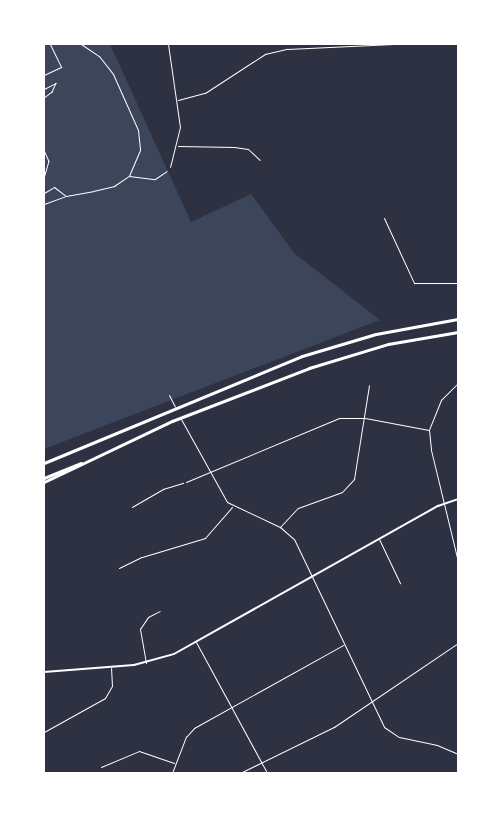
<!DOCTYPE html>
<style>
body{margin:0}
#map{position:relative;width:502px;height:817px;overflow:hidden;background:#2d3142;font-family:"DM Sans",sans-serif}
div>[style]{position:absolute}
.green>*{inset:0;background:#3c4559}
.path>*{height:0.5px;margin:-0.25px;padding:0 0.25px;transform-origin:0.25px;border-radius:0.25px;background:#fff}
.minor>*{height:1px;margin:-0.5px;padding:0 0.5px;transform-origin:0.5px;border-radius:0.5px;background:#fff}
.tertiary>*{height:2px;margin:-1px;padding:0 1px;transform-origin:1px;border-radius:1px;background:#fff}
.motorway>*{height:3px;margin:-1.5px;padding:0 1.5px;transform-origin:1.5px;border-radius:1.5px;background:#fff}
span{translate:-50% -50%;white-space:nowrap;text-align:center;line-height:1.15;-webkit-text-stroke:4px #fff;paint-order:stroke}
.frame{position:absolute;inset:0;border:45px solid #fff;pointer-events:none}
</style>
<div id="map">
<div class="green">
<div style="clip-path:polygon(44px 44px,110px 44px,191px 222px,251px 194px,294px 253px,380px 320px,44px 449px)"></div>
</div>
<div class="path">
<div style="left:44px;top:75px;width:19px;rotate:-25deg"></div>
<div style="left:61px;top:67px;width:25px;rotate:-116deg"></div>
<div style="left:44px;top:89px;width:13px;rotate:-27deg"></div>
<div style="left:56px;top:83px;width:10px;rotate:114deg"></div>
<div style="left:52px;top:92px;width:10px;rotate:143deg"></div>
<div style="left:44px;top:150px;width:12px;rotate:66deg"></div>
<div style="left:49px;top:161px;width:19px;rotate:106deg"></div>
<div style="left:132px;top:507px;width:36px;rotate:-30deg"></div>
<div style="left:163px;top:489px;width:21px;rotate:-17deg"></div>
</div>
<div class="minor">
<div style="left:81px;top:44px;width:22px;rotate:34deg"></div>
<div style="left:99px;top:56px;width:23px;rotate:52deg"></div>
<div style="left:113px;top:74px;width:61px;rotate:65.9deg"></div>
<div style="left:138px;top:130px;width:20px;rotate:84deg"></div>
<div style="left:140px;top:150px;width:28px;rotate:113deg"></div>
<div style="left:168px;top:44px;width:84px;rotate:81.8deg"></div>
<div style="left:180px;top:127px;width:41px;rotate:104deg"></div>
<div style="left:178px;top:100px;width:28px;rotate:-15deg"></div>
<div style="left:205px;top:93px;width:72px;rotate:-33deg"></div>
<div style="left:265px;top:54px;width:23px;rotate:-13deg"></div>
<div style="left:287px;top:49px;width:107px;rotate:-2.7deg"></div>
<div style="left:178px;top:146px;width:56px;rotate:1deg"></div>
<div style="left:234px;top:147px;width:14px;rotate:8deg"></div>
<div style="left:248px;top:149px;width:16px;rotate:43deg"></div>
<div style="left:44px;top:193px;width:12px;rotate:-31deg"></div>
<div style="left:54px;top:187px;width:15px;rotate:37deg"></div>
<div style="left:66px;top:196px;width:27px;rotate:-10deg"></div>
<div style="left:93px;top:191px;width:22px;rotate:-13deg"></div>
<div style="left:114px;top:186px;width:18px;rotate:-34deg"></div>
<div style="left:129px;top:176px;width:26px;rotate:7deg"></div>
<div style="left:155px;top:179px;width:14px;rotate:-34deg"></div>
<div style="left:44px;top:204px;width:23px;rotate:-20deg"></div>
<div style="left:384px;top:218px;width:72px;rotate:65.2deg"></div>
<div style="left:414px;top:283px;width:44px"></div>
<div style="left:458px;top:383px;width:24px;rotate:135deg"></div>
<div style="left:441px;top:400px;width:32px;rotate:112deg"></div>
<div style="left:429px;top:430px;width:20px;rotate:84deg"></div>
<div style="left:431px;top:450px;width:115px;rotate:76.4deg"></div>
<div style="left:169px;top:395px;width:13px;rotate:63deg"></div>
<div style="left:181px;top:419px;width:95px;rotate:61deg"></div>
<div style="left:227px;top:502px;width:59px;rotate:25.3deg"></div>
<div style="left:280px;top:527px;width:18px;rotate:41deg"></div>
<div style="left:294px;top:539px;width:208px;rotate:64.4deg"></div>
<div style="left:384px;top:727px;width:18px;rotate:34deg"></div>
<div style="left:399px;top:737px;width:39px;rotate:12deg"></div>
<div style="left:437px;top:745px;width:23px;rotate:23deg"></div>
<div style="left:186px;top:482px;width:166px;rotate:-22.7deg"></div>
<div style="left:339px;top:418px;width:26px"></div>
<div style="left:365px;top:418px;width:65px;rotate:10.6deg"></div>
<div style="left:280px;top:527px;width:26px;rotate:-47deg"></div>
<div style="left:298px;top:508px;width:47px;rotate:-20deg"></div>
<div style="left:342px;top:492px;width:18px;rotate:-47deg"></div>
<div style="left:354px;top:479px;width:95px;rotate:-80.9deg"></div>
<div style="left:379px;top:539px;width:49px;rotate:64.5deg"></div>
<div style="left:119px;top:568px;width:25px;rotate:-26deg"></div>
<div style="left:142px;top:557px;width:66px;rotate:-16.8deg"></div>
<div style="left:205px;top:538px;width:41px;rotate:-48.9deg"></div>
<div style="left:196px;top:642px;width:149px;rotate:61.5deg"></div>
<div style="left:146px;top:663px;width:35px;rotate:-100deg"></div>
<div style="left:140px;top:629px;width:14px;rotate:-56deg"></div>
<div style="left:148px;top:617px;width:13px;rotate:-27deg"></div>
<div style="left:44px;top:732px;width:70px;rotate:-29.1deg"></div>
<div style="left:105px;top:698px;width:14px;rotate:-60deg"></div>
<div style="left:112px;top:686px;width:18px;rotate:-93deg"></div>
<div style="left:101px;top:767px;width:41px;rotate:-22.8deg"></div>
<div style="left:139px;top:751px;width:37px;rotate:19deg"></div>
<div style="left:172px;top:773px;width:39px;rotate:-69deg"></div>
<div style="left:186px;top:737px;width:12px;rotate:-48deg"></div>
<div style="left:194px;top:728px;width:171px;rotate:-29.1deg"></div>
<div style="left:240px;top:773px;width:105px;rotate:-26.1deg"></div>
<div style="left:334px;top:727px;width:150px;rotate:-34.1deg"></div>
</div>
<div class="tertiary">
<div style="left:44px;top:672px;width:90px;rotate:-4.4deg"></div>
<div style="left:134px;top:665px;width:41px;rotate:-15.4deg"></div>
<div style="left:174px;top:654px;width:303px;rotate:-29.3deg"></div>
<div style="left:438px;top:506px;width:21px;rotate:-19deg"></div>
</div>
<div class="motorway">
<div style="left:44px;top:463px;width:279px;rotate:-22.5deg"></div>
<div style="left:302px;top:356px;width:77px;rotate:-16.6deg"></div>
<div style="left:376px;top:334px;width:83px;rotate:-10.4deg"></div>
<div style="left:44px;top:478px;width:40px;rotate:-22deg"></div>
<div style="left:44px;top:482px;width:142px;rotate:-25.5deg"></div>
<div style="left:172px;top:421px;width:147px;rotate:-21.1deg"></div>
<div style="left:309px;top:368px;width:83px;rotate:-16.9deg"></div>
<div style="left:388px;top:344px;width:71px;rotate:-9.7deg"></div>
</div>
<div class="frame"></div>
</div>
